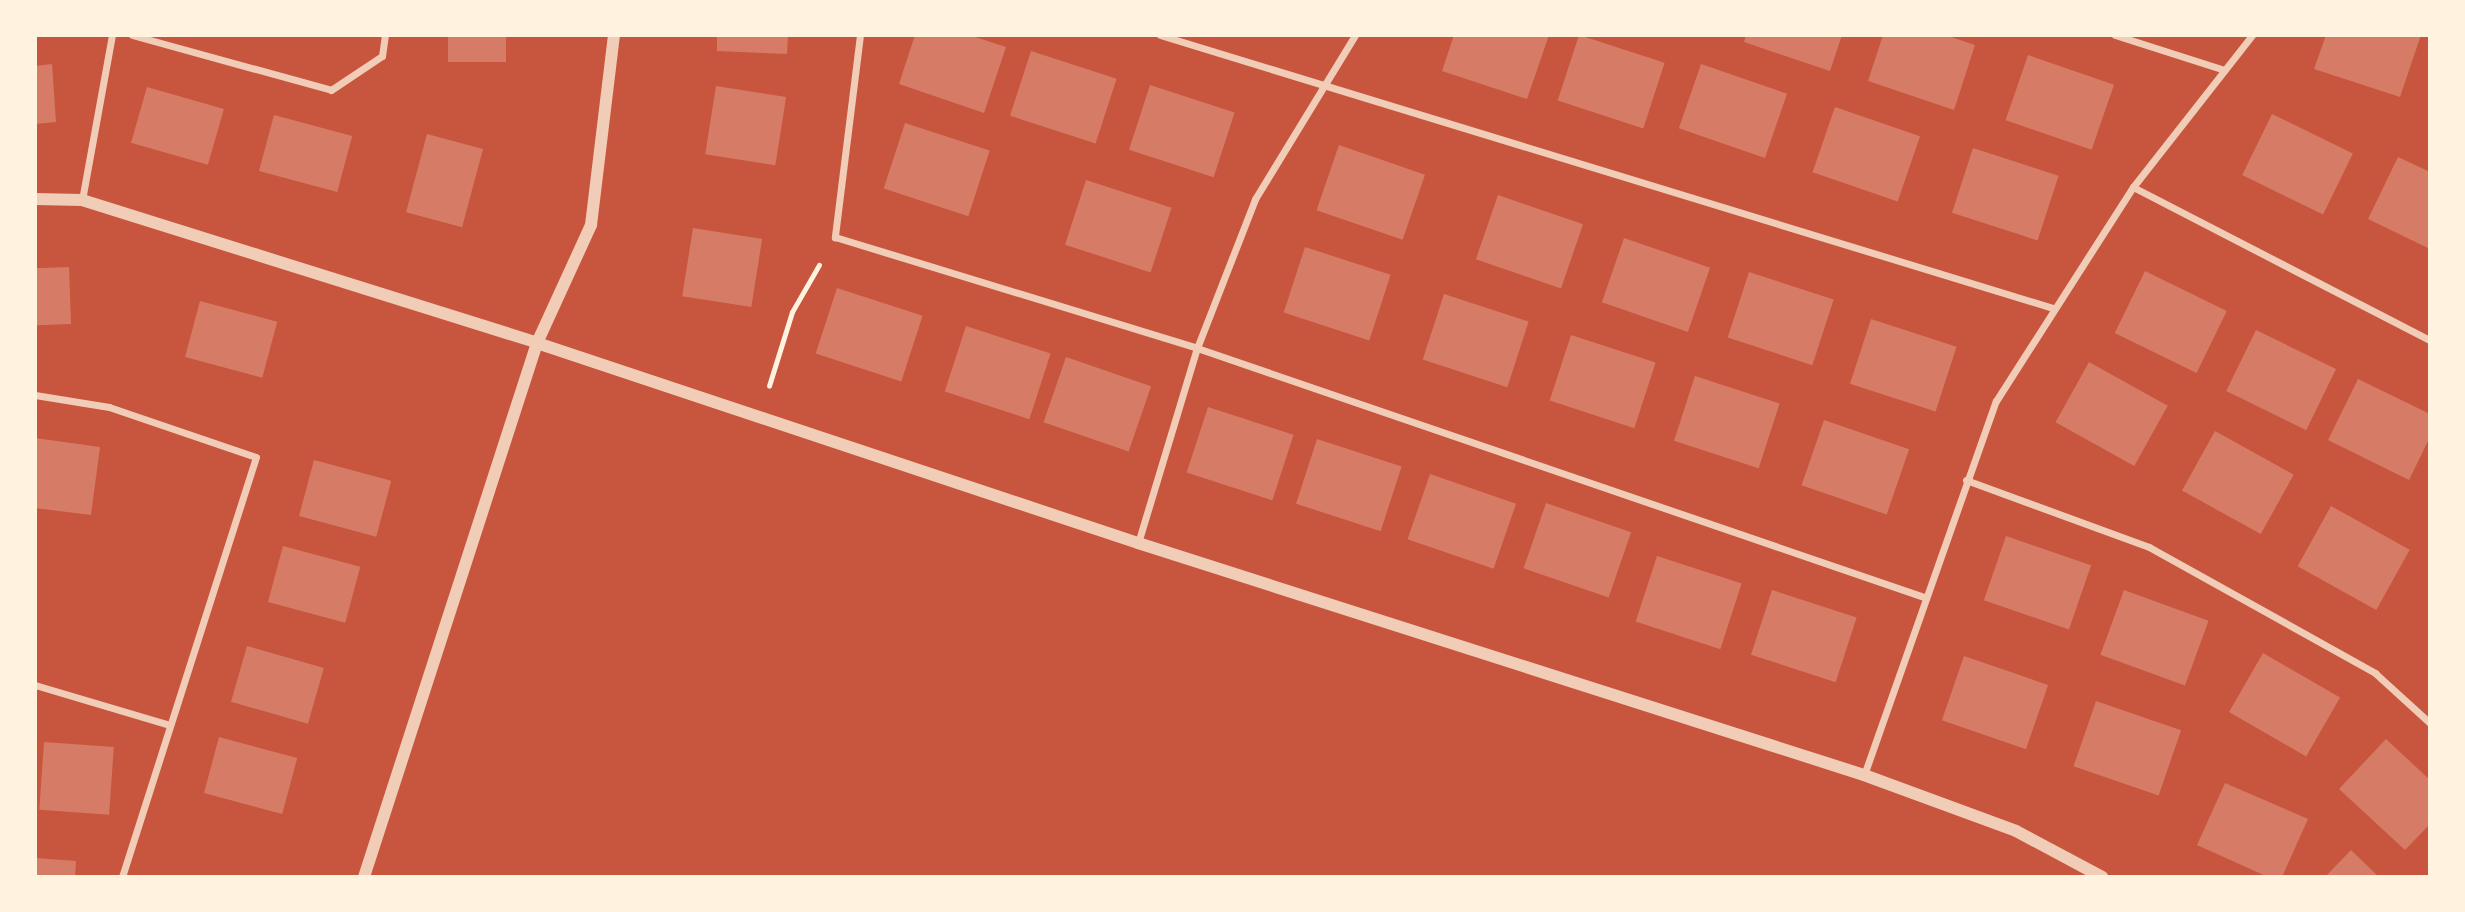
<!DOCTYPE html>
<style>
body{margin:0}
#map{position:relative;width:2465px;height:912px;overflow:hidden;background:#c8553d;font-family:"Sofia Sans Condensed",sans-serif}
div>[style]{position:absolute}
.building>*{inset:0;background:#d67c66;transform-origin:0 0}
.path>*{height:4.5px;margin:-2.25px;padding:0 2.25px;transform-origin:2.25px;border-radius:2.25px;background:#fff3e0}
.minor>*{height:7px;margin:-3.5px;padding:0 3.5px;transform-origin:3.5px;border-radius:3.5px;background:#f1ccb7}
.tertiary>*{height:12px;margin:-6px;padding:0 6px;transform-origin:6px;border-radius:6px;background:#f1ccb7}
span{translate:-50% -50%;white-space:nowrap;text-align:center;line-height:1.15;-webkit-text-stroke:5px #fff3e0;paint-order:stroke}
.frame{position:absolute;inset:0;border:37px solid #fff3e0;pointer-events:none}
</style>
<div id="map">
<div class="building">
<div style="left:448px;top:35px;width:58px;height:27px"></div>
<div style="clip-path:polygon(717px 35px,788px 35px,787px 54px,717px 51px)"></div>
<div style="clip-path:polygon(915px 35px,969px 35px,1006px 47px,984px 113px,899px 84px)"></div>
<div style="clip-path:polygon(1454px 35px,1549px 35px,1527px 99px,1442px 71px)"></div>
<div style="left:1579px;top:35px;width:90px;height:69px;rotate:18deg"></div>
<div style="clip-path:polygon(1746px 35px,1842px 35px,1830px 71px,1744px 42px)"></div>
<div style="clip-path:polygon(1883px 35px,1945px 35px,1975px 45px,1954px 110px,1868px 81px)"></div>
<div style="clip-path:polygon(2326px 35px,2421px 35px,2400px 97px,2314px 69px)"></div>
<div style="left:1031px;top:51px;width:90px;height:68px;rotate:18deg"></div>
<div style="left:2028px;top:55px;width:91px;height:69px;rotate:19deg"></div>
<div style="clip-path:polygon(52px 64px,56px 122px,35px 124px,35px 66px)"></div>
<div style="left:1701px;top:64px;width:91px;height:68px;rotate:19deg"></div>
<div style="left:1150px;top:85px;width:89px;height:68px;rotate:18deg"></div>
<div style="left:716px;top:86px;width:71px;height:69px;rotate:9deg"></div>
<div style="left:147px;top:87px;width:80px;height:58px;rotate:16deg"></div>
<div style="left:1835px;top:107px;width:90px;height:69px;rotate:19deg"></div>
<div style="left:2272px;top:114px;width:90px;height:68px;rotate:26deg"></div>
<div style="left:274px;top:115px;width:81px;height:58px;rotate:15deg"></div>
<div style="left:905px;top:123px;width:89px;height:69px;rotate:18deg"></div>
<div style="left:427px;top:134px;width:58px;height:81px;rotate:15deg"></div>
<div style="left:1339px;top:145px;width:91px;height:69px;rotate:19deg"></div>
<div style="left:1973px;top:148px;width:90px;height:68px;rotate:18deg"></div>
<div style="clip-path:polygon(2398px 157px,2430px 172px,2430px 249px,2368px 219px)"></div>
<div style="left:1086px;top:180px;width:90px;height:68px;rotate:18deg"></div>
<div style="left:1498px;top:195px;width:90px;height:68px;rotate:19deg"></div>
<div style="left:693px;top:228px;width:70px;height:69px;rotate:9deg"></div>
<div style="left:1624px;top:238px;width:91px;height:68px;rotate:19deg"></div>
<div style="left:1305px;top:247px;width:90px;height:69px;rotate:18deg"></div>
<div style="left:69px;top:267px;width:57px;height:34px;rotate:88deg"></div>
<div style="left:2145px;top:271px;width:91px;height:69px;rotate:26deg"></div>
<div style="left:1749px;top:272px;width:89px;height:69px;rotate:18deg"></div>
<div style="left:837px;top:288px;width:90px;height:69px;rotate:18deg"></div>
<div style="left:1444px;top:294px;width:89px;height:69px;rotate:18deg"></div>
<div style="left:200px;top:301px;width:80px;height:58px;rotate:15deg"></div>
<div style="left:1871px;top:319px;width:90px;height:68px;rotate:18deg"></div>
<div style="left:966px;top:326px;width:89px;height:69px;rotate:18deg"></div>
<div style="left:2256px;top:330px;width:89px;height:68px;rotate:26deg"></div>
<div style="left:1571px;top:335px;width:89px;height:69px;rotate:18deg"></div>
<div style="left:1066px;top:357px;width:90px;height:69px;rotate:19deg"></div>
<div style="left:2089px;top:362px;width:90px;height:69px;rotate:29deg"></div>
<div style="left:1695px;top:376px;width:89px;height:68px;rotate:18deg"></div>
<div style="clip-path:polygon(2358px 379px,2430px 414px,2430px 437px,2409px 480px,2328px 440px)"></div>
<div style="left:1208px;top:407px;width:90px;height:69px;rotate:18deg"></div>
<div style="left:1824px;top:420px;width:90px;height:69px;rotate:19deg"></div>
<div style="left:2215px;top:431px;width:90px;height:68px;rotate:29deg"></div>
<div style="clip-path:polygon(35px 438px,100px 447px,91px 515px,35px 508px)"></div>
<div style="left:1317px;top:439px;width:89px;height:68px;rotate:18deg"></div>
<div style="left:314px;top:460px;width:80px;height:58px;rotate:15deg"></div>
<div style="left:1430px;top:474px;width:91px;height:69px;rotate:19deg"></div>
<div style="left:1546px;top:503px;width:90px;height:69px;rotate:19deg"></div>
<div style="left:2331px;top:506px;width:90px;height:69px;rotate:29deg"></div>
<div style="left:2006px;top:536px;width:90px;height:68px;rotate:19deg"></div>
<div style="left:283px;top:546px;width:80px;height:58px;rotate:15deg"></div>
<div style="left:1657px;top:556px;width:89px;height:69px;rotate:18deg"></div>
<div style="left:1772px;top:590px;width:89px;height:68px;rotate:18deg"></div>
<div style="left:2124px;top:590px;width:90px;height:69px;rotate:20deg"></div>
<div style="left:247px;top:646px;width:80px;height:58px;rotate:16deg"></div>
<div style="left:2263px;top:653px;width:89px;height:68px;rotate:30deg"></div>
<div style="left:1964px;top:656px;width:89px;height:68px;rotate:19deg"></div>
<div style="left:2096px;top:701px;width:90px;height:69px;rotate:19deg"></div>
<div style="left:219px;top:737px;width:81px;height:58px;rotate:15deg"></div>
<div style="clip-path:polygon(2386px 739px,2430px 780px,2430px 824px,2405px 850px,2339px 789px)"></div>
<div style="left:44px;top:742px;width:70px;height:68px;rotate:4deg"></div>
<div style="clip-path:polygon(2225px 783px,2308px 819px,2282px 877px,2268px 877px,2197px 845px)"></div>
<div style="clip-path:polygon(2351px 850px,2379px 877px,2325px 877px)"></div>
<div style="clip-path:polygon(35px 858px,76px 861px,75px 877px,35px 877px)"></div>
</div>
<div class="path">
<div style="left:769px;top:386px;width:77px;rotate:-72.7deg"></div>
<div style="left:792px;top:312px;width:54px;rotate:-60.1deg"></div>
</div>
<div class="minor">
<div style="left:132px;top:35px;width:206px;rotate:15.4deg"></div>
<div style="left:331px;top:90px;width:61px;rotate:-33.7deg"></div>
<div style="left:382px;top:56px;width:21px;rotate:-82deg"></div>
<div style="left:860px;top:35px;width:204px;rotate:97.1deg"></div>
<div style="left:835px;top:237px;width:379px;rotate:17deg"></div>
<div style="left:1197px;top:348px;width:768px;rotate:18.91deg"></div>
<div style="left:1160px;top:35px;width:934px;rotate:17deg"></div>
<div style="left:2115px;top:35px;width:115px;rotate:17.7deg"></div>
<div style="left:2133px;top:187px;width:334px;rotate:27.3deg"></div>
<div style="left:82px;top:200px;width:168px;rotate:-79.7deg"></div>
<div style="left:35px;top:395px;width:75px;rotate:9.2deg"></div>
<div style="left:109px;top:407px;width:155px;rotate:18.8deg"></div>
<div style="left:256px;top:457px;width:441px;rotate:107.7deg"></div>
<div style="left:1966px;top:480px;width:195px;rotate:20.1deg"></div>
<div style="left:2149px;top:547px;width:259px;rotate:29.1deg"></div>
<div style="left:2375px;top:673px;width:74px;rotate:42.3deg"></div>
<div style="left:1138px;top:543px;width:204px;rotate:-73.2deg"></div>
<div style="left:1197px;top:348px;width:160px;rotate:-68.7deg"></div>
<div style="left:1255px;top:199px;width:192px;rotate:-58.6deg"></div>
<div style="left:35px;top:685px;width:141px;rotate:16.5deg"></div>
<div style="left:1864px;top:775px;width:397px;rotate:-70.6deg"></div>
<div style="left:1996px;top:401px;width:254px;rotate:-57.4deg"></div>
<div style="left:2133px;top:187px;width:193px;rotate:-51.9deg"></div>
</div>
<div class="tertiary">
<div style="left:35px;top:199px;width:47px;rotate:1.2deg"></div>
<div style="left:82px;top:200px;width:477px;rotate:17.4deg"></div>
<div style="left:537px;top:343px;width:633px;rotate:18.41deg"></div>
<div style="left:1138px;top:543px;width:762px;rotate:17.72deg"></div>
<div style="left:1864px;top:775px;width:162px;rotate:20.2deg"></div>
<div style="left:2016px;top:831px;width:98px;rotate:28.1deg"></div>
<div style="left:364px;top:877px;width:561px;rotate:-72.05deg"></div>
<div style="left:537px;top:343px;width:130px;rotate:-65.4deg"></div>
<div style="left:591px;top:225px;width:191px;rotate:-83.1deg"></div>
</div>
<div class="frame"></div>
</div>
